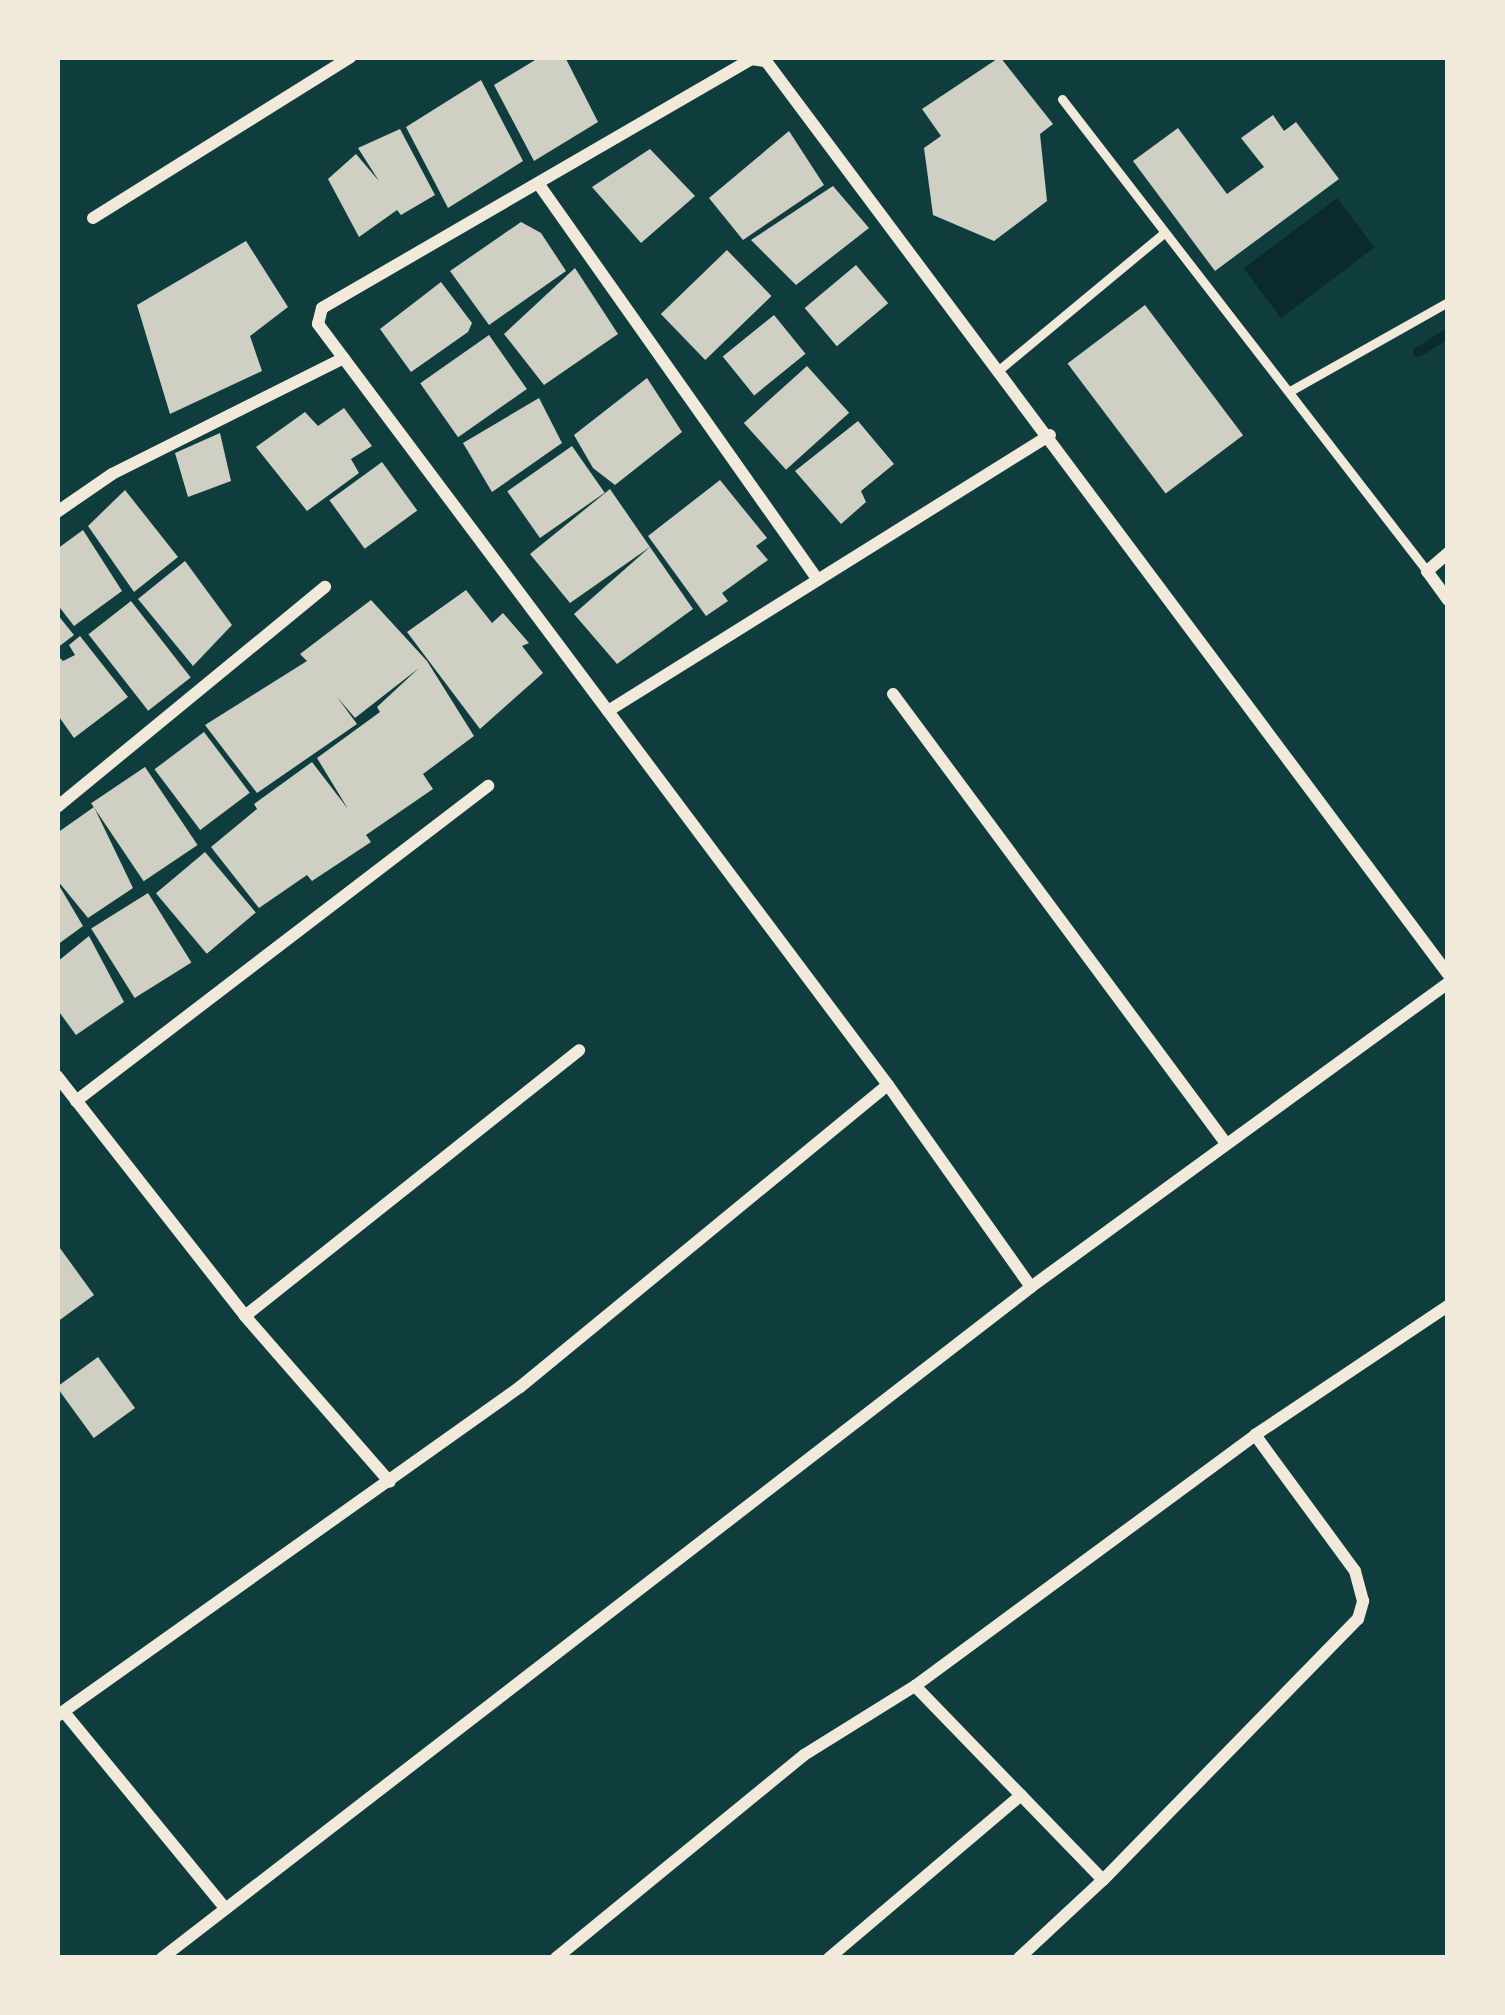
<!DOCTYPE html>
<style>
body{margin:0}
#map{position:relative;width:1505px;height:2015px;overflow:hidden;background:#0f3d3e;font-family:Figtree,sans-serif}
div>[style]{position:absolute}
.water>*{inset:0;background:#0a2a2b;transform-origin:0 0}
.stream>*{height:10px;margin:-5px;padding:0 5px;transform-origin:5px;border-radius:5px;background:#0a2a2b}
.building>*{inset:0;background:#cfcfc3;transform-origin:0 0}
.service>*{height:9px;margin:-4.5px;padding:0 4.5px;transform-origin:4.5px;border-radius:4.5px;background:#f1e9da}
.minor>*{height:12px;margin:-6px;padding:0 6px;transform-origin:6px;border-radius:6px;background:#f1e9da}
span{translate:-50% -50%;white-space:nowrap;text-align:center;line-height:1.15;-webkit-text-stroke:9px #f1e9da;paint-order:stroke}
.frame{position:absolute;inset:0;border:60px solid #f1e9da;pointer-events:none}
</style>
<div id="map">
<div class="water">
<div style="left:1337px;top:198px;width:62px;height:117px;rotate:53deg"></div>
</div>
<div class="stream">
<div style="left:1418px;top:352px;width:36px;rotate:-32deg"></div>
</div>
<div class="building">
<div style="clip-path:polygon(540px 57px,565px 57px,598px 122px,534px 161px,494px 85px)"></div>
<div style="clip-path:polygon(1000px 57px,1053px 124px,1040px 134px,1047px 201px,994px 241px,933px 215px,924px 148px,941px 136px,922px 109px)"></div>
<div style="clip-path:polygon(481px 80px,523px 161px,448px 208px,406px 127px)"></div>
<div style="clip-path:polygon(1273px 115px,1284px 131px,1296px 122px,1339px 179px,1215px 271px,1133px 161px,1178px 128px,1227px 194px,1264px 167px,1241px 138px)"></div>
<div style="clip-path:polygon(400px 129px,435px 195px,401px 215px,397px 210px,359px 237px,328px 179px,356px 154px,379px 181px,358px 148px)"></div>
<div style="clip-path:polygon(789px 131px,824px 185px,743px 240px,709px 198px)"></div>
<div style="clip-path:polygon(650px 149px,695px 196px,641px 243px,592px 187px)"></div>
<div style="clip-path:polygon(833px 186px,869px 228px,796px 285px,751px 240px)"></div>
<div style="clip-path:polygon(521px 222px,541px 233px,566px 271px,489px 325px,450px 271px)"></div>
<div style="clip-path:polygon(246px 241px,288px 307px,250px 336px,262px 371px,170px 414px,137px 305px)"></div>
<div style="left:727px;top:250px;width:64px;height:92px;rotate:46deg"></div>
<div style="left:856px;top:265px;width:50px;height:67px;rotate:50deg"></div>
<div style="clip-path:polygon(575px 268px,618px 334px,544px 385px,504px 334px)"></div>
<div style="clip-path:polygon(441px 282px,472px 323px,468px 332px,411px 372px,380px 329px)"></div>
<div style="left:1145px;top:305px;width:163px;height:97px;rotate:53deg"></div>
<div style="left:774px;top:315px;width:50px;height:66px;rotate:51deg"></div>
<div style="left:489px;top:335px;width:66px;height:84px;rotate:55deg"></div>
<div style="left:807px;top:366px;width:63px;height:85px;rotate:48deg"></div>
<div style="clip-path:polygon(647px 378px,682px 432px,615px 485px,593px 468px,574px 435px)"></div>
<div style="clip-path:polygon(539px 398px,562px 443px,492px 492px,463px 443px)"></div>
<div style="clip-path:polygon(344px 408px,372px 446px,351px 459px,359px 473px,307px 511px,256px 447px,305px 412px,318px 426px)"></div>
<div style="clip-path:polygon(858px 421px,894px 464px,861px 491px,866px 502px,841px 524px,795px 471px)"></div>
<div style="clip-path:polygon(220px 433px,231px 481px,188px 497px,175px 453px)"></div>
<div style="left:572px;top:446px;width:57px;height:79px;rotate:55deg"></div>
<div style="left:382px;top:462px;width:60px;height:65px;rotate:54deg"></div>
<div style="clip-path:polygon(720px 480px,767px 538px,756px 546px,768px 560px,722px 593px,728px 601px,706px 616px,648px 536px)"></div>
<div style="clip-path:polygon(610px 489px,650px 547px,570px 603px,530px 554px)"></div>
<div style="clip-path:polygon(125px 490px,178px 557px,134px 592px,88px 526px)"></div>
<div style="clip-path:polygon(83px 530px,122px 591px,74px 626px,57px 604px,57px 549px)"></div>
<div style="clip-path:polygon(650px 547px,693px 609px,617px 664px,574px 614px)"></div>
<div style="clip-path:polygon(185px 561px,232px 625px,193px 666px,138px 599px)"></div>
<div style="clip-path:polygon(466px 590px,492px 623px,503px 613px,529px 643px,522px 646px,543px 673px,480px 729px,407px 632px)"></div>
<div style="clip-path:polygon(371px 600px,427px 661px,474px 736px,423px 774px,433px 789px,366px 835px,371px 842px,312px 881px,307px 875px,259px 908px,211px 847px,257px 809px,254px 804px,312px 762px,348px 809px,317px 758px,380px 712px,377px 707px,419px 668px,355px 718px,337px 697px,357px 724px,257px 793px,205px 725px,307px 661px,300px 654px)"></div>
<div style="left:131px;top:601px;width:97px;height:54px;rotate:52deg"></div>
<div style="clip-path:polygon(57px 614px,74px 635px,57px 648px)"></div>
<div style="clip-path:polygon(80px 636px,128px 697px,74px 738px,57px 714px,57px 655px,63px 661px,75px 655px,69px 645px)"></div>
<div style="left:204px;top:732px;width:76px;height:62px;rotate:53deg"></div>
<div style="left:145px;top:767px;width:94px;height:65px;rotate:56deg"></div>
<div style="clip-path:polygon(94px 807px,133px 888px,88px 918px,57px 880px,57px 833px)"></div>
<div style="left:205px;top:852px;width:79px;height:64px;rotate:50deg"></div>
<div style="clip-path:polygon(57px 882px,83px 926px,57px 945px)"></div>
<div style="left:148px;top:893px;width:82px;height:67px;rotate:58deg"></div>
<div style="clip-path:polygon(89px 936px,124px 1002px,76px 1035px,57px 1009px,57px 962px)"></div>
<div style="clip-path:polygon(57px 1244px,94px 1295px,57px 1322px)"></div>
<div style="left:98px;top:1357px;width:63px;height:51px;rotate:54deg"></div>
</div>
<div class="service">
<div style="left:1062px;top:99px;width:597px;rotate:52.29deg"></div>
<div style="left:1000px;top:369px;width:213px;rotate:-39.7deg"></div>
<div style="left:1290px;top:391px;width:181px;rotate:-29.4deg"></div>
</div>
<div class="minor">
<div style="left:540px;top:186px;width:482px;rotate:54.8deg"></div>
<div style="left:93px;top:218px;width:304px;rotate:-32deg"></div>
<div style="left:57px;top:512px;width:67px;rotate:-34.6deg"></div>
<div style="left:112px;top:474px;width:259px;rotate:-26.6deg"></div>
<div style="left:1448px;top:553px;width:28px;rotate:139deg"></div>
<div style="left:1427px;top:571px;width:36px;rotate:54deg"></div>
<div style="left:893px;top:694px;width:558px;rotate:53.46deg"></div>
<div style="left:608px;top:711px;width:521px;rotate:-31.98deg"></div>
<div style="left:57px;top:807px;width:347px;rotate:-39.4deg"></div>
<div style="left:57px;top:1076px;width:305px;rotate:51.9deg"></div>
<div style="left:245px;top:1316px;width:220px;rotate:48.9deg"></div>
<div style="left:76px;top:1101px;width:519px;rotate:-37.4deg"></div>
<div style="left:1031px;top:1287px;width:247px;rotate:-125.3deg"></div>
<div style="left:888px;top:1085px;width:951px;rotate:-126.83deg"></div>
<div style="left:318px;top:324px;width:16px;rotate:-76deg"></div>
<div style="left:322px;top:308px;width:496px;rotate:-30.1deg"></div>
<div style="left:751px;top:59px;width:15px;rotate:8deg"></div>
<div style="left:766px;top:61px;width:1140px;rotate:53.24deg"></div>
<div style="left:245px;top:1316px;width:427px;rotate:-38.5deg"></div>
<div style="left:915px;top:1686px;width:270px;rotate:45.9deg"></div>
<div style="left:64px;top:1712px;width:254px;rotate:50.6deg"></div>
<div style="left:57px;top:1716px;width:568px;rotate:-35.4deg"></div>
<div style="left:520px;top:1387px;width:476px;rotate:-39.4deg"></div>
<div style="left:162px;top:1958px;width:1098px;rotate:-37.67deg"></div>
<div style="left:1031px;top:1287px;width:516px;rotate:-36.09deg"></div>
<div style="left:556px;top:1958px;width:320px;rotate:-39.3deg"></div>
<div style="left:804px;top:1755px;width:131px;rotate:-31.9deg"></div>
<div style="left:915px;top:1686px;width:423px;rotate:-36.4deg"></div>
<div style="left:1255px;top:1435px;width:232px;rotate:-33.8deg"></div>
<div style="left:829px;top:1958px;width:252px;rotate:-40.3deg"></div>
<div style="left:1019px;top:1958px;width:115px;rotate:-42.9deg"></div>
<div style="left:1103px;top:1880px;width:365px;rotate:-45.7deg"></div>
<div style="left:1358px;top:1619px;width:19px;rotate:-74deg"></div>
<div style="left:1363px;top:1601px;width:31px;rotate:-105deg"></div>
<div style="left:1355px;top:1571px;width:169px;rotate:-126.3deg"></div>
</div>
<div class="frame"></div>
</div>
